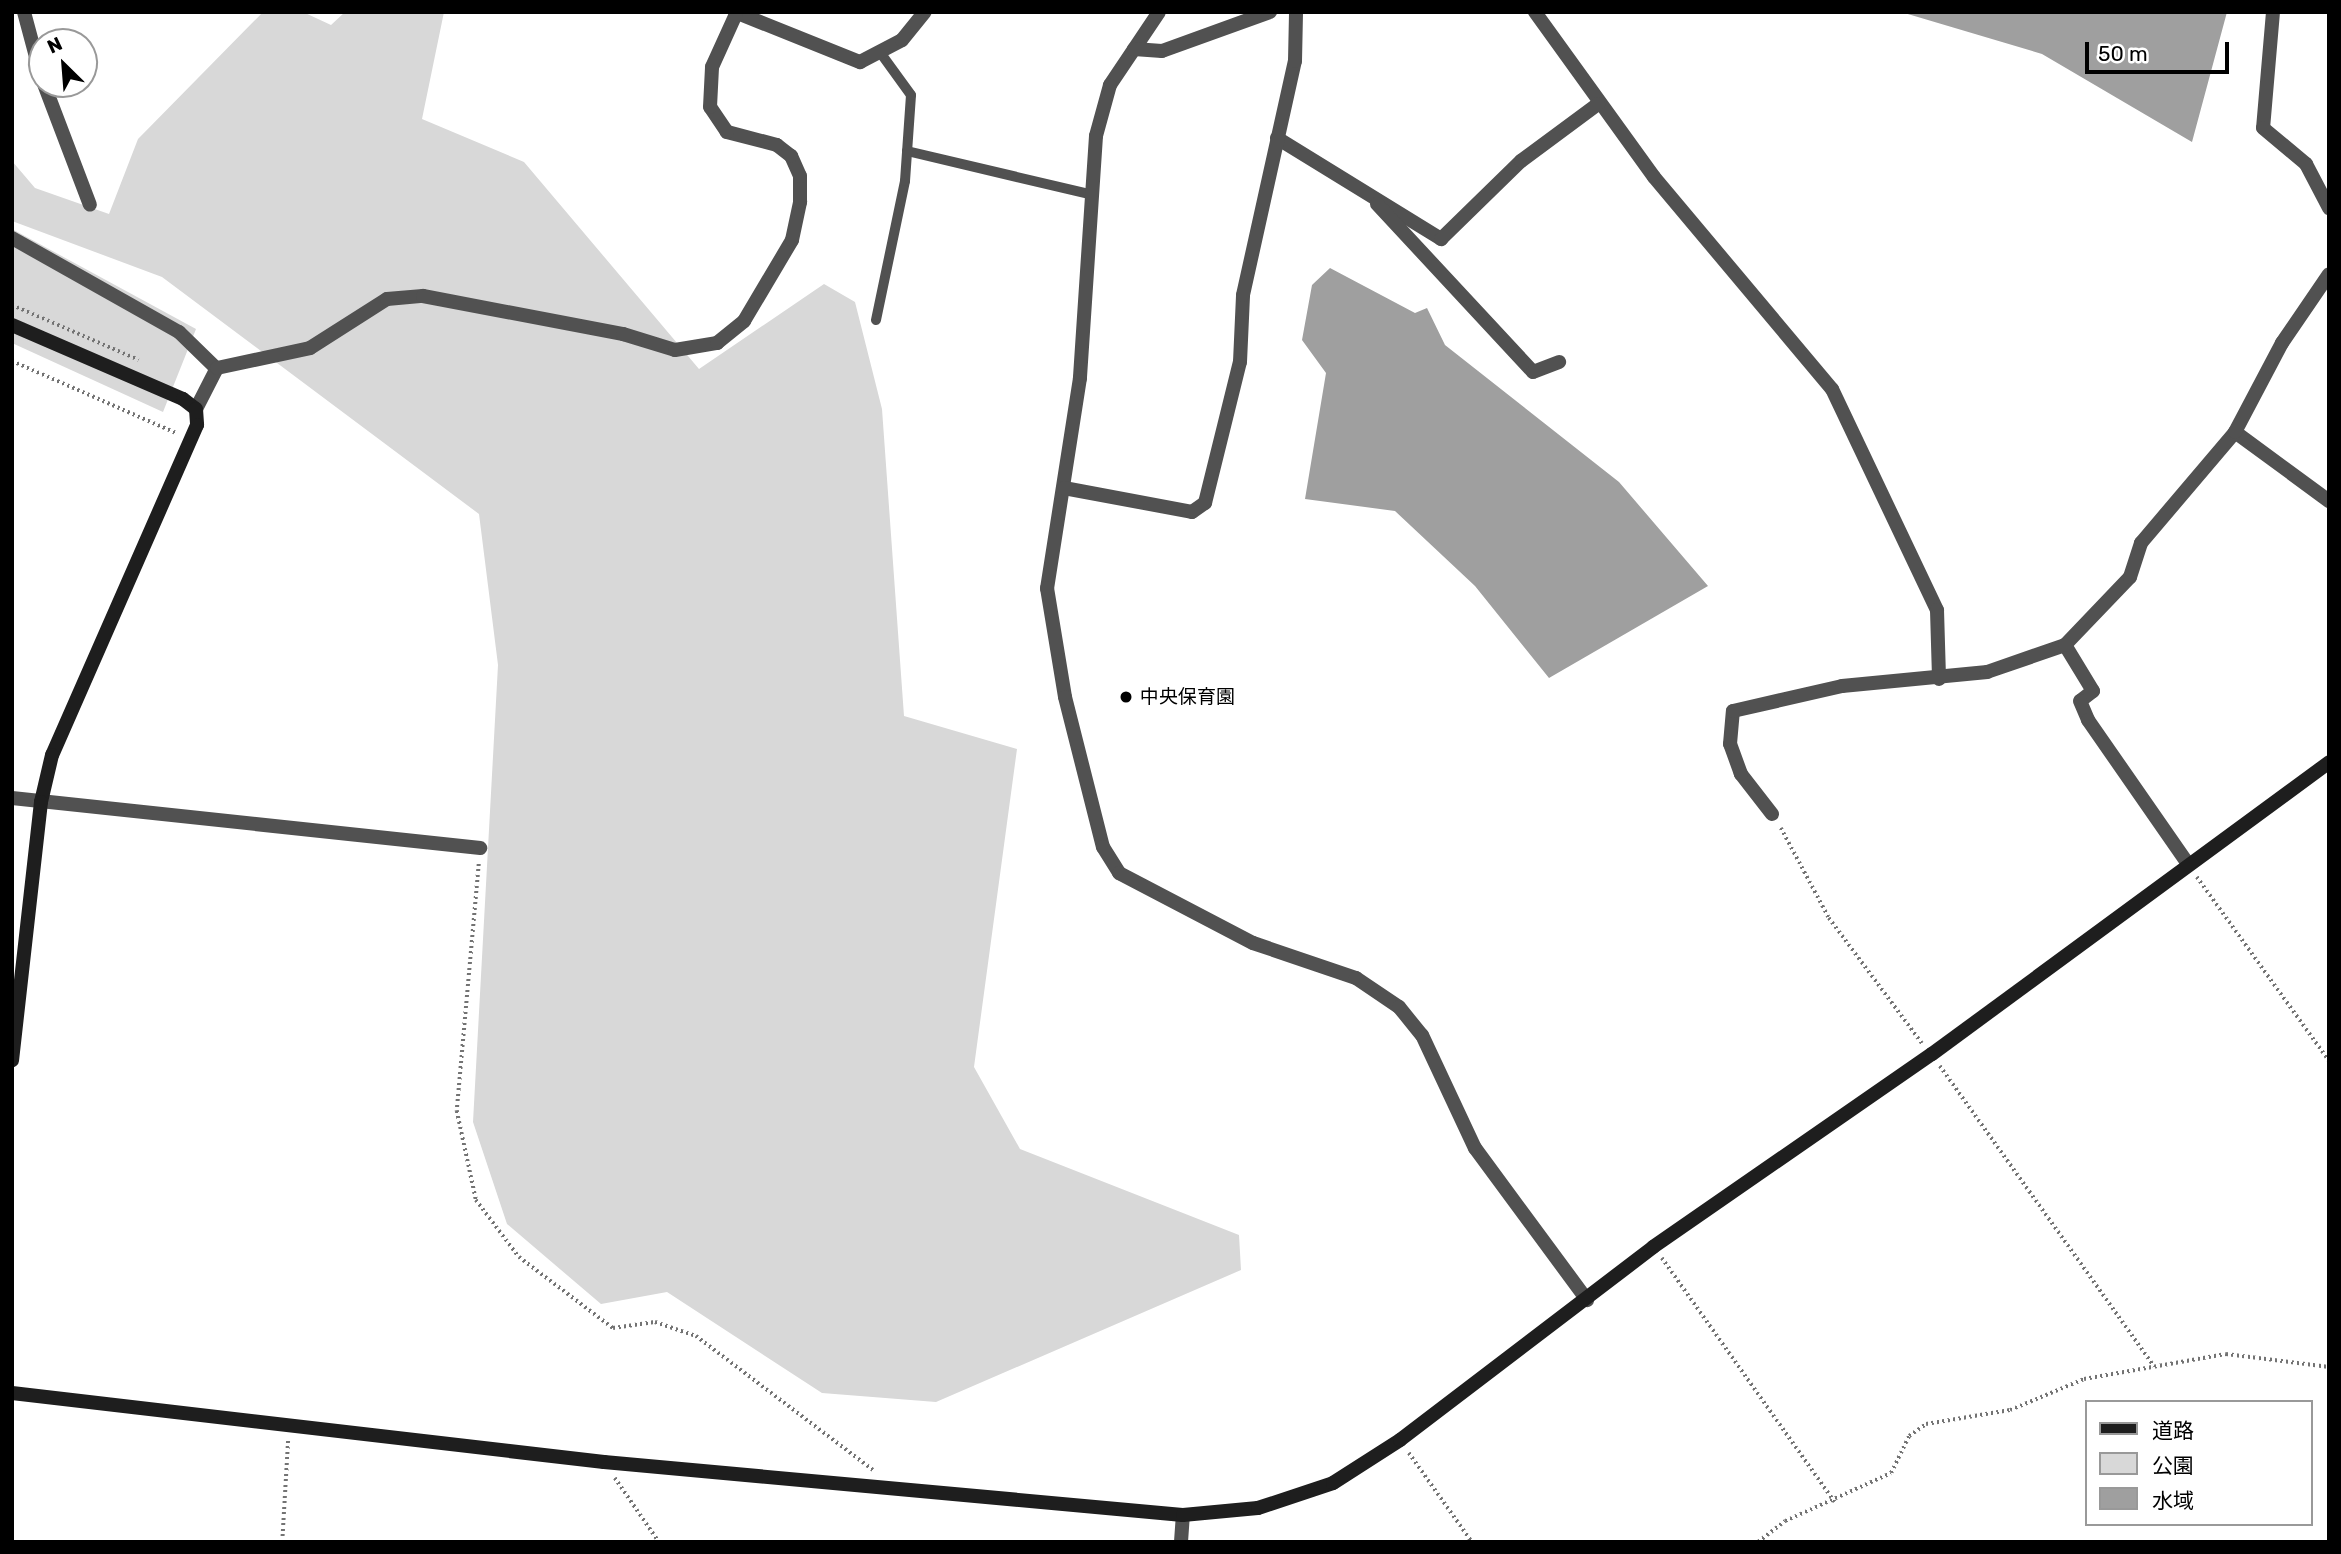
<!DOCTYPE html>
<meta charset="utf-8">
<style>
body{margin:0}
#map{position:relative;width:2341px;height:1554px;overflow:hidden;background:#fff;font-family:Rubik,"Noto Sans JP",sans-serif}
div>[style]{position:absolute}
.green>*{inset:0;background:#d8d8d8}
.water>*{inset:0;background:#9f9f9f}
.path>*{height:3.5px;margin-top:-1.75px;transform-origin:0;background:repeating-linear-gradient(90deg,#737373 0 2px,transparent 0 5.5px)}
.lane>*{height:10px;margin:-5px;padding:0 5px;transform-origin:5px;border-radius:5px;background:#515151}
.street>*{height:14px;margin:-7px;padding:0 7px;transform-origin:7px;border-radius:7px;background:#515151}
.secondary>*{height:14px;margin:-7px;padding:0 7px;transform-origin:7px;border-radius:7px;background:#1e1e1e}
.dots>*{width:19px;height:19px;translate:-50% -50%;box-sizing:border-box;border:4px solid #fff;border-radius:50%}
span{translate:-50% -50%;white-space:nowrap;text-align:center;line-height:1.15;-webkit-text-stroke:5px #fff;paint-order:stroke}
.poi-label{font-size:19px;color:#000}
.left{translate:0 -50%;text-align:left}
.frame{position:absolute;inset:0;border:14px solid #000;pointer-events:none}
.legend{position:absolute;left:2085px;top:1400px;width:228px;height:126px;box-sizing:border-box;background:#fff;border:2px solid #999;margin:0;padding:9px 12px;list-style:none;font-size:21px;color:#000}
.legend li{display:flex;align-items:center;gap:14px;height:35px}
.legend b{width:35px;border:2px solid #999}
.north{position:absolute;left:28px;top:28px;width:70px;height:70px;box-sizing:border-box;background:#fff;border:2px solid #999;border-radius:50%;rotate:335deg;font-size:19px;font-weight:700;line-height:28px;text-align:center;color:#000}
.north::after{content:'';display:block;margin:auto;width:24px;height:32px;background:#000;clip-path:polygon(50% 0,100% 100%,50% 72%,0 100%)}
.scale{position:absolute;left:2085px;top:42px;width:144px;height:32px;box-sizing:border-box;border:4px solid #000;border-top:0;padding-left:9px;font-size:21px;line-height:24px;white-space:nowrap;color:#000;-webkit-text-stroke:5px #fff;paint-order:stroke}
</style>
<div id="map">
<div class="green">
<div style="clip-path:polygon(263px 12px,303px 12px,331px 25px,345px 12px,444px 12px,422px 119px,524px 162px,699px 369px,824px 284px,855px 302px,882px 409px,904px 716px,1017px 749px,974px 1067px,1020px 1149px,1239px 1235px,1241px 1270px,936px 1402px,822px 1393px,667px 1292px,601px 1304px,507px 1224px,473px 1122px,498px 665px,479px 514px,162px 277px,12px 221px,12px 161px,35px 188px,109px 214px,138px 139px)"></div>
<div style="clip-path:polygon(12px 229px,196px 329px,163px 412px,12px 343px)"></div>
</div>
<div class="water">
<div style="clip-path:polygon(1901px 12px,2227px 12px,2192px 142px,2042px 54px)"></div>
<div style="clip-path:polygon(1330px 268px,1415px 313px,1427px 308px,1445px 345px,1619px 482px,1708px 586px,1549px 678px,1475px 586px,1395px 511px,1305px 499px,1326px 373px,1302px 340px,1312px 285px)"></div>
</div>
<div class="path">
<div style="left:12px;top:305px;width:138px;rotate:23.4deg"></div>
<div style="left:12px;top:361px;width:179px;rotate:23.7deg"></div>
<div style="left:1781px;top:828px;width:102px;rotate:61.9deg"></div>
<div style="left:1829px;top:918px;width:156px;rotate:53.4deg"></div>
<div style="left:479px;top:864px;width:248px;rotate:95.1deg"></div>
<div style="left:457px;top:1111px;width:91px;rotate:77.9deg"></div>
<div style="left:476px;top:1200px;width:71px;rotate:53deg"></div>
<div style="left:519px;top:1257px;width:118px;rotate:37.1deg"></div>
<div style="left:613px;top:1328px;width:42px;rotate:-8.1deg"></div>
<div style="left:655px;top:1322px;width:43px;rotate:18.9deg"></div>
<div style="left:696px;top:1336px;width:222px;rotate:37.1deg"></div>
<div style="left:2197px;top:877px;width:226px;rotate:54.3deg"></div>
<div style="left:1940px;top:1066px;width:369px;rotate:54.5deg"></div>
<div style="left:1662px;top:1258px;width:299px;rotate:54.7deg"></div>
<div style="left:1409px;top:1453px;width:109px;rotate:54.7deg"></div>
<div style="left:615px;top:1478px;width:78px;rotate:55.5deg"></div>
<div style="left:282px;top:1542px;width:103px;rotate:-86.7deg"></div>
<div style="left:1758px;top:1542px;width:34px;rotate:-38deg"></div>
<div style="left:1785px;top:1521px;width:116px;rotate:-24.4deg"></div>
<div style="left:1891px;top:1473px;width:41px;rotate:-64.1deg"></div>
<div style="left:1909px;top:1436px;width:21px;rotate:-35deg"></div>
<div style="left:1926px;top:1424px;width:85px;rotate:-9.5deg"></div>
<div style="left:2010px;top:1410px;width:80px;rotate:-22.7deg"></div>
<div style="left:2084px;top:1379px;width:144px;rotate:-10deg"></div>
<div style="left:2226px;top:1354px;width:104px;rotate:7.2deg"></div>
</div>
<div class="lane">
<div style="left:907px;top:151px;width:191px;rotate:13.3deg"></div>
<div style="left:876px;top:320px;width:142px;rotate:-78.2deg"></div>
<div style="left:905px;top:181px;width:86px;rotate:-86deg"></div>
<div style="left:911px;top:95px;width:49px;rotate:-125.9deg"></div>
</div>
<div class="street">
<div style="left:24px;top:12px;width:69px;rotate:75deg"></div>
<div style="left:735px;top:12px;width:135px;rotate:21.8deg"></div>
<div style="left:860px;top:62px;width:47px;rotate:-27.6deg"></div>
<div style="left:902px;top:40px;width:36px;rotate:-51deg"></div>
<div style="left:1159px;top:12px;width:88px;rotate:123.9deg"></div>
<div style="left:1110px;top:85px;width:53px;rotate:105.4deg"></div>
<div style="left:1096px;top:136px;width:243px;rotate:93.8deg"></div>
<div style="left:1080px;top:378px;width:213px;rotate:98.9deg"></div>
<div style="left:1047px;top:588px;width:110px;rotate:80.6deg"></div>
<div style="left:1065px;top:697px;width:155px;rotate:75.8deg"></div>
<div style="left:1103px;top:847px;width:31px;rotate:58deg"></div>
<div style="left:1119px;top:873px;width:151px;rotate:27.6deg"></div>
<div style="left:1253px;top:943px;width:109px;rotate:18.8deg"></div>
<div style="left:1356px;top:978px;width:52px;rotate:34deg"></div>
<div style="left:1399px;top:1007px;width:36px;rotate:51deg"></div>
<div style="left:1422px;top:1035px;width:125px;rotate:64.9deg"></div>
<div style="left:1475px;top:1148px;width:189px;rotate:53.6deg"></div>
<div style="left:1535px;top:12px;width:203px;rotate:54.2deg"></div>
<div style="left:1654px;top:177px;width:277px;rotate:50deg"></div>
<div style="left:1832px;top:389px;width:245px;rotate:64.6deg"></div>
<div style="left:1937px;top:610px;width:69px;rotate:88.3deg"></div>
<div style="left:2273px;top:12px;width:116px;rotate:94.9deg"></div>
<div style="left:2263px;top:128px;width:56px;rotate:39.9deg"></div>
<div style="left:2306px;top:164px;width:50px;rotate:62.4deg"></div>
<div style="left:1134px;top:49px;width:28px;rotate:4deg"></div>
<div style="left:1162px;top:51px;width:115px;rotate:-19.9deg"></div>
<div style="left:44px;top:84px;width:129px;rotate:69.2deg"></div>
<div style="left:1277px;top:138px;width:193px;rotate:31.6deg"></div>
<div style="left:1441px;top:239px;width:112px;rotate:-44.3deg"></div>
<div style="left:1521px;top:161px;width:96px;rotate:-36.5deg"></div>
<div style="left:1377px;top:204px;width:229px;rotate:47.1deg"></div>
<div style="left:1533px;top:372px;width:28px;rotate:-21deg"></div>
<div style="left:12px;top:238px;width:192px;rotate:29.4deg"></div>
<div style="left:179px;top:332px;width:53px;rotate:44.2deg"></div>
<div style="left:196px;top:409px;width:46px;rotate:-62.9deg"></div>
<div style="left:217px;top:368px;width:95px;rotate:-12.1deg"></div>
<div style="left:310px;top:348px;width:91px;rotate:-32.5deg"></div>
<div style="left:387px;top:299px;width:36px;rotate:-5deg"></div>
<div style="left:423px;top:296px;width:204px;rotate:10.8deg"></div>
<div style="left:623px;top:334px;width:54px;rotate:17.1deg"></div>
<div style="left:675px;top:350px;width:43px;rotate:-9.5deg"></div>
<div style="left:717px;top:343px;width:35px;rotate:-39deg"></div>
<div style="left:744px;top:321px;width:94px;rotate:-59.3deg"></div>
<div style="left:792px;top:240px;width:39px;rotate:-78deg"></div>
<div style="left:800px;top:202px;width:26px;rotate:-90deg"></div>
<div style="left:800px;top:176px;width:22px;rotate:-114deg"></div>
<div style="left:791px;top:156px;width:18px;rotate:-142deg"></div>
<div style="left:777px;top:145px;width:52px;rotate:-165.4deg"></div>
<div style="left:727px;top:132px;width:30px;rotate:-124deg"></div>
<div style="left:710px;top:107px;width:40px;rotate:-87.1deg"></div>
<div style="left:712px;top:67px;width:58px;rotate:-65.6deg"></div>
<div style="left:2235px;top:432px;width:117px;rotate:36.3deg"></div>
<div style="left:1064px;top:488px;width:130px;rotate:10.6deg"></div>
<div style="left:1192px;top:512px;width:16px;rotate:-35deg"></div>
<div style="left:1205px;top:503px;width:145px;rotate:-76.1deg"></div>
<div style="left:1240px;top:362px;width:67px;rotate:-87.4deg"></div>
<div style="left:1243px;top:295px;width:240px;rotate:-77.5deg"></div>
<div style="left:1295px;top:61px;width:49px;rotate:-88.8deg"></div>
<div style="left:2065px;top:645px;width:54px;rotate:58.7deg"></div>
<div style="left:2093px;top:691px;width:16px;rotate:142deg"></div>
<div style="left:2080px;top:701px;width:21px;rotate:67deg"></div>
<div style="left:2088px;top:720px;width:175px;rotate:55.2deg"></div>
<div style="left:12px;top:798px;width:471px;rotate:6.1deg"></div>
<div style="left:1772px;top:814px;width:51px;rotate:-127.8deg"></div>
<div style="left:1741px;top:774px;width:32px;rotate:-110deg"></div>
<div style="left:1730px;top:744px;width:33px;rotate:-85deg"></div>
<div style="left:1733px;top:711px;width:112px;rotate:-12.9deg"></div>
<div style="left:1842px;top:686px;width:146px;rotate:-5.5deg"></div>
<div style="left:1987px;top:672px;width:83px;rotate:-19.1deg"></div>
<div style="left:2065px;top:645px;width:94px;rotate:-46.3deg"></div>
<div style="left:2130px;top:577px;width:36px;rotate:-72deg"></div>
<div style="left:2141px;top:543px;width:145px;rotate:-49.7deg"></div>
<div style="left:2235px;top:432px;width:101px;rotate:-62.2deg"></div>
<div style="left:2282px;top:343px;width:83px;rotate:-55.7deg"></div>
<div style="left:1181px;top:1542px;width:27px;rotate:-86deg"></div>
</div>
<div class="secondary">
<div style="left:12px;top:325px;width:186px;rotate:23.4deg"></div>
<div style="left:183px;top:399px;width:16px;rotate:38deg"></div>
<div style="left:196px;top:409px;width:16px;rotate:86deg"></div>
<div style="left:197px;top:425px;width:360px;rotate:113.7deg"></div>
<div style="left:52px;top:755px;width:48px;rotate:103.2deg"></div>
<div style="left:41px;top:802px;width:260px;rotate:96.4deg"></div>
<div style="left:12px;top:1393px;width:596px;rotate:6.65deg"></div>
<div style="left:604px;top:1462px;width:581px;rotate:5.23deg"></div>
<div style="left:1183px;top:1515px;width:75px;rotate:-5.3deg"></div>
<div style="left:1258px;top:1508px;width:79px;rotate:-18.4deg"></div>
<div style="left:1333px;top:1483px;width:80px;rotate:-32.7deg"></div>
<div style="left:1400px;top:1440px;width:318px;rotate:-37.3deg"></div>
<div style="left:1653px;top:1247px;width:339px;rotate:-34.7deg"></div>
<div style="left:1932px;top:1054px;width:493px;rotate:-36.3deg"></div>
</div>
<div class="dots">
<div style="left:1126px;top:697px;background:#000"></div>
</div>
<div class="poi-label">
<span class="left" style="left:1140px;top:697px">中央保育園</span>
</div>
<div class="frame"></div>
<ul class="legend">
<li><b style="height:9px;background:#1e1e1e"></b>道路</li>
<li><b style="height:19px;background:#d8d8d8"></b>公園</li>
<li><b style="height:19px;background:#9f9f9f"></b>水域</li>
</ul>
<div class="north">N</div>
<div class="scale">50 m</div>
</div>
